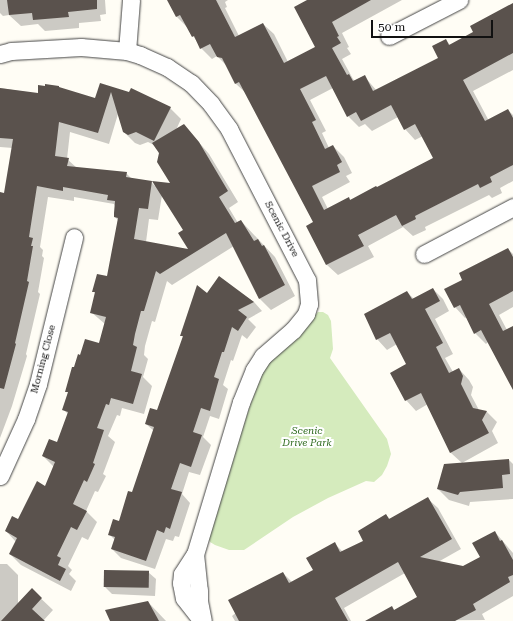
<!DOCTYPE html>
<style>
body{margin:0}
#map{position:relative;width:513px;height:621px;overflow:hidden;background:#fffdf5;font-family:"Roboto Serif",serif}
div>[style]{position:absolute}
.green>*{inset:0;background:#d5ebbd}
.shadow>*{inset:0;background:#0003}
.building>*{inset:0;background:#5a524d;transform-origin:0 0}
.roads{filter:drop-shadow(0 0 1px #444) drop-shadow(0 0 1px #444)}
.street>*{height:17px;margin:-8.5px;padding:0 8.5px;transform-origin:8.5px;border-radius:8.5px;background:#fff}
span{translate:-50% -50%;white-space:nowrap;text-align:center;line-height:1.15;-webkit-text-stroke:4px #fff;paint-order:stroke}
.street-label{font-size:10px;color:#111}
.park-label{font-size:10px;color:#2f6b1f;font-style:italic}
.scale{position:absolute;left:371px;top:20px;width:122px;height:18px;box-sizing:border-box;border:2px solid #111;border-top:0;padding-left:5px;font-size:12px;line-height:14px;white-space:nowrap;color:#111;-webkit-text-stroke:3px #fff;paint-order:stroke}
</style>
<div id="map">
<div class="green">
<div style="clip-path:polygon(318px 312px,323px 312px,328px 315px,331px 321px,333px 349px,330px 358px,387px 439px,391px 454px,387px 466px,382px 475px,374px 482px,366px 481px,328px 498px,293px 517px,244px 550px,229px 550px,215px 545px,210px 542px,207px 534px,258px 382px,266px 365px)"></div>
</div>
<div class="shadow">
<div style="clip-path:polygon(0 0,105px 0,106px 14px,100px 15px,101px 21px,79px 23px,79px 28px,45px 31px,38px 24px,21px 26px,9px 15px,3px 16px,0 13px)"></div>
<div style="clip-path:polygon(evenodd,168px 0,228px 0,225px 2px,227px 7px,225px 8px,239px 36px,263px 24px,274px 34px,288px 62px,316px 47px,309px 0,402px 0,342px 33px,349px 47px,347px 48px,351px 54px,342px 59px,353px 79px,355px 81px,364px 76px,377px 91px,440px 58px,446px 40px,450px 45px,474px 32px,513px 4px,513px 70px,473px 91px,489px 121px,508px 110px,513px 115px,513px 181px,500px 188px,502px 193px,492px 198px,489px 195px,425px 227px,426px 230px,413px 236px,403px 227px,368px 246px,374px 257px,338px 275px,327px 265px,307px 227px,314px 223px,247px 94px,236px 84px,227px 66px,217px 56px,212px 59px,201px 48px,188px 28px,177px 17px,168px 0,333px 88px,348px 116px,359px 127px,365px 124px,372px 131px,398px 117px,405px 129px,415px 140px,423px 136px,434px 158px,377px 188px,351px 200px,348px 198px,328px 209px,322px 197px,350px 182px,346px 176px,352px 173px,344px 157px,333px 146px,329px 148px,322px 133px,326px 131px,310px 100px,333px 88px)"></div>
<div style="clip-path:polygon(evenodd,100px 85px,170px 108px,181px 119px,176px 130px,184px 125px,209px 154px,238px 202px,229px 208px,238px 223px,241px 221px,275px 257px,295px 296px,271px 310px,260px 299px,234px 246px,172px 285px,167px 281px,155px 322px,152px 321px,145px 346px,144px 355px,148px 359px,143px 377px,152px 386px,144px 414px,122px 408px,120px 416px,117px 415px,108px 436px,115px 442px,103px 474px,106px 476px,98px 492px,95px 491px,86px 511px,97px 522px,88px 540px,82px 537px,68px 566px,72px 570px,69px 574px,76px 581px,71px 591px,21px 565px,10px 554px,16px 542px,6px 531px,18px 520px,46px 487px,54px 467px,43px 456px,58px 443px,68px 414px,63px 409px,69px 394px,67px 391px,75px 369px,81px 356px,99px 344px,105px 324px,91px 312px,96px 294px,93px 291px,108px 277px,118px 220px,115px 217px,115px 206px,114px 204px,74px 197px,74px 201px,48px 197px,40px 247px,43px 250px,42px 256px,44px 258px,38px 292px,40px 294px,26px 354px,27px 356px,12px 406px,0 438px,0 193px,5px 194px,13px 148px,0 147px,0 88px,39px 94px,59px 87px,61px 89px,96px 100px,100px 85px,118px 114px,124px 132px,135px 143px,140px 145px,148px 142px,156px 146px,172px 185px,155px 186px,151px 182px,132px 179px,126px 173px,77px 168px,67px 159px,70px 132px,109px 144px,118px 114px,100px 85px,162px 195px,184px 230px,190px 250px,146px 242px,149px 219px,158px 220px,162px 195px)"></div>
<div style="clip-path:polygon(508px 249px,513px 254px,513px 307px,499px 315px,507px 330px,513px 327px,513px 388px,488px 342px,486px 344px,475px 333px,467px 317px,465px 318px,455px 307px,464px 280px)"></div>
<div style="clip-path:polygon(219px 278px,254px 302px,262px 311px,248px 319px,256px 327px,247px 339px,242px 335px,233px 361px,231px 360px,223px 385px,228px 389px,219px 419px,210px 416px,203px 437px,211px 445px,200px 475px,189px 472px,182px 494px,190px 503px,179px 537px,175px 536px,173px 541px,166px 539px,155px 569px,121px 558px,112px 549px,115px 540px,109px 534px,119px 522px,133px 493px,154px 431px,146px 424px,157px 411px,184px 338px,181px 335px)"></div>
<div style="clip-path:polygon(433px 289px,443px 299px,449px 311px,435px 319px,453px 354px,445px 358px,453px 372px,459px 369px,469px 380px,473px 387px,471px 395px,479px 410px,487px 412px,497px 422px,492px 431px,498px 443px,462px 463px,451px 453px,428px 404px,416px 411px,406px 400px,408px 365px,397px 344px,387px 350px,377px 339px,407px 292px,414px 299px)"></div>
<div style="clip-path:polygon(509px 460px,513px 464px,513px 499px,470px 502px,469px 506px,449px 500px,438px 489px)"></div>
<div style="clip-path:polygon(428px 499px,438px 508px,461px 549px,438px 562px,463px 567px,481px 557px,495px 532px,513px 553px,513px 596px,482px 614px,485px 620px,367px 621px,392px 608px,395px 611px,418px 598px,405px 573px,344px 608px,351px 621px,235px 621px,232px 616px,283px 573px,292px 582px,314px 571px,334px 543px,343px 552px,364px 541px,386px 515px,390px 519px)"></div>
<div style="clip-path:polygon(0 564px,7px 564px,18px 575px,18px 605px,32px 590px,53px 610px,43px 621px,0 621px)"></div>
<div style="clip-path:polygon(148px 572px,156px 579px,155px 596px,112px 594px,105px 587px)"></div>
<div style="clip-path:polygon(148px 602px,166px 621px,111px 621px)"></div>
</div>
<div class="building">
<div style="clip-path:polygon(7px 0,97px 0,97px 9px,68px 12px,69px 17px,33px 20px,32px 13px,9px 15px)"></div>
<div style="clip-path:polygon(evenodd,167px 0,216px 0,235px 37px,263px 23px,284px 63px,315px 47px,294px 7px,307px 0,371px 0,332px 22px,339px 36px,337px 37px,341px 43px,332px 48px,347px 75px,349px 74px,353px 81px,365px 75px,373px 91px,438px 58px,432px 46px,446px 39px,449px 45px,473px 32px,470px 26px,513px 3px,513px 53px,463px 80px,485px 121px,508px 109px,513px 118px,513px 165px,490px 177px,492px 182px,480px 188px,478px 184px,415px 216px,416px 219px,402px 226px,396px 215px,358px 235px,364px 246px,326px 265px,306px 226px,313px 222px,239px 82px,235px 84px,222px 58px,217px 57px,210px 44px,200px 49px,194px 36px,192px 37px,180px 15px,176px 17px,167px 0,326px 76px,347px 117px,356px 112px,361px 121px,391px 105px,404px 130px,415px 124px,433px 158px,377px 187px,376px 186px,350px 200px,349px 197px,324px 210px,312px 186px,340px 172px,337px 165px,342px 162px,333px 145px,325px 149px,312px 122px,316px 120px,300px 89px,326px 76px)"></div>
<div style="clip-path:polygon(100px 83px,129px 92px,131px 88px,171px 107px,154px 141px,136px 132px,128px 135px,123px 132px,111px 92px,98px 133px,59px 122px,55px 156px,69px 158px,67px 166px,127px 172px,126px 177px,152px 181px,148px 209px,139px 208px,134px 239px,188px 249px,178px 233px,183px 230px,152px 181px,170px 183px,157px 162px,159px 153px,152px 143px,184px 124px,199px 142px,228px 191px,219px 197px,235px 223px,241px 220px,254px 241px,258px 239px,262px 246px,264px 245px,285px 285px,259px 299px,226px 233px,160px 274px,156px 271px,144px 311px,141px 311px,135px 334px,133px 345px,137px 347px,131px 371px,142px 374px,133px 404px,111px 398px,109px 405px,106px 404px,97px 428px,104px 430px,93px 463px,95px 464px,87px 482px,84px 480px,73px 504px,87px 511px,77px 530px,71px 527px,57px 556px,61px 558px,58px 565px,66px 569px,60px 581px,9px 554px,17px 538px,5px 531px,12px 516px,18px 519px,37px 481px,45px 486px,55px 462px,42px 456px,49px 439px,57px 442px,68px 412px,62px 410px,68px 392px,65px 392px,72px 367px,74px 367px,78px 354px,80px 355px,85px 339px,99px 343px,106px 317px,90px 313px,95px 292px,92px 292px,97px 274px,107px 276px,118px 218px,114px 217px,114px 213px,115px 201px,107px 200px,108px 195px,63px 187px,63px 191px,37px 186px,29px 237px,33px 238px,31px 246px,33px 246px,27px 281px,29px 282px,15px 343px,16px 344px,4px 389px,0 388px,0 192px,4px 193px,13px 139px,0 138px,0 88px,38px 93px,38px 85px,45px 86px,45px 84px,59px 86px,59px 87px,95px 98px)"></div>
<div style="clip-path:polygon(508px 248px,513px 257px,513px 291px,489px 304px,503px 331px,513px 326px,513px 390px,481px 330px,474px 334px,460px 305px,454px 308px,444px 289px,462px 280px,459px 273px)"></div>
<div style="clip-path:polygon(219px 276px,254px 302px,238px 310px,247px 317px,238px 331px,232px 327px,224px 352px,222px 352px,214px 377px,219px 379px,210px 411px,201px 408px,193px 432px,202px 435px,191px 467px,180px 463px,171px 489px,182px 492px,170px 529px,166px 527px,164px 533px,157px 530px,146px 561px,111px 549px,115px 537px,108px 535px,113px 519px,119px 521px,128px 491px,132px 492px,152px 433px,154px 427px,145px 424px,150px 408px,157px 410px,183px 336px,180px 336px,197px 285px,207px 293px)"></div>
<div style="clip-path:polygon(433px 288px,440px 301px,425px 309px,443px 343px,436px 347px,449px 373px,459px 368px,463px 376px,461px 384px,473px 408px,487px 411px,482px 420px,489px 433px,450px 453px,421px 393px,405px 401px,390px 373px,406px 364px,390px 333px,376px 340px,364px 314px,407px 291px,412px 299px)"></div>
<div style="clip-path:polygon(509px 459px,510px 474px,502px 475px,503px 488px,460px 492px,458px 495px,437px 489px,444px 464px)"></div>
<div style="clip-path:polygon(428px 497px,452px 539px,420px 557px,463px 566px,480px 557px,472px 543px,495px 531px,500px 541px,502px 540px,513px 560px,513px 575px,508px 577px,510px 582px,473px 604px,476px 610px,455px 621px,365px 621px,392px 606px,394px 610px,417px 597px,398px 562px,335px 598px,348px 621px,239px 621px,228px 600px,283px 572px,289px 583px,313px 570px,306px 558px,335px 542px,340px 552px,363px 541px,358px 531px,386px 514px,389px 519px)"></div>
<div style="left:104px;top:570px;width:45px;height:17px;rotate:1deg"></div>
<div style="clip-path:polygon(32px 588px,42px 598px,32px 609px,45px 621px,1px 621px)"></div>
<div style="clip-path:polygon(148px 601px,159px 621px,110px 621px,105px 610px)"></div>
</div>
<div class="roads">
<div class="street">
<div style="left:389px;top:36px;width:79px;rotate:-27.2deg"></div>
<div style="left:127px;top:51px;width:51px;rotate:-85.5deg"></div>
<div style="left:0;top:54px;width:11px;rotate:-15deg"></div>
<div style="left:11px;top:51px;width:70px;rotate:-3.3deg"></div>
<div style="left:81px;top:47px;width:46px;rotate:5deg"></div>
<div style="left:127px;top:51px;width:14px;rotate:17deg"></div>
<div style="left:140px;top:55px;width:30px;rotate:24deg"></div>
<div style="left:167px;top:67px;width:29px;rotate:34deg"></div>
<div style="left:191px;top:83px;width:29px;rotate:46deg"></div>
<div style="left:211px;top:104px;width:31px;rotate:54deg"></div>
<div style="left:229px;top:129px;width:170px;rotate:62.7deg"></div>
<div style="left:307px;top:280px;width:24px;rotate:85deg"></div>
<div style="left:309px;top:304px;width:10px;rotate:107deg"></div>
<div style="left:306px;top:314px;width:21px;rotate:129deg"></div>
<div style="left:293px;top:330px;width:40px;rotate:139deg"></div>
<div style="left:263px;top:356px;width:17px;rotate:123deg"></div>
<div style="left:254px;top:370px;width:35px;rotate:112deg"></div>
<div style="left:241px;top:402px;width:159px;rotate:106.8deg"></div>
<div style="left:195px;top:554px;width:24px;rotate:123deg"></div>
<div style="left:182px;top:574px;width:9px;rotate:96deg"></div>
<div style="left:181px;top:583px;width:15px;rotate:79deg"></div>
<div style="left:184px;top:598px;width:29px;rotate:52deg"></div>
<div style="left:424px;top:254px;width:101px;rotate:-27.8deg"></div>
<div style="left:0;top:476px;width:63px;rotate:-65.5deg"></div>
<div style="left:26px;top:419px;width:37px;rotate:-71deg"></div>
<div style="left:38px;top:384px;width:151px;rotate:-76.2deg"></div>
<div style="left:195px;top:554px;width:36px;rotate:84deg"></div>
<div style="left:199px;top:590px;width:11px;rotate:90deg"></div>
<div style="left:199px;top:601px;width:20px;rotate:79deg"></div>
</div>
</div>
<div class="street-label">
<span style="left:282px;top:229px;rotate:62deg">Scenic Drive</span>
<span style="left:43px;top:359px;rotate:-75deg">Morning Close</span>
</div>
<div class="park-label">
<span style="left:307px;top:436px">Scenic<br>Drive Park</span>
</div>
<div class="scale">50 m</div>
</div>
